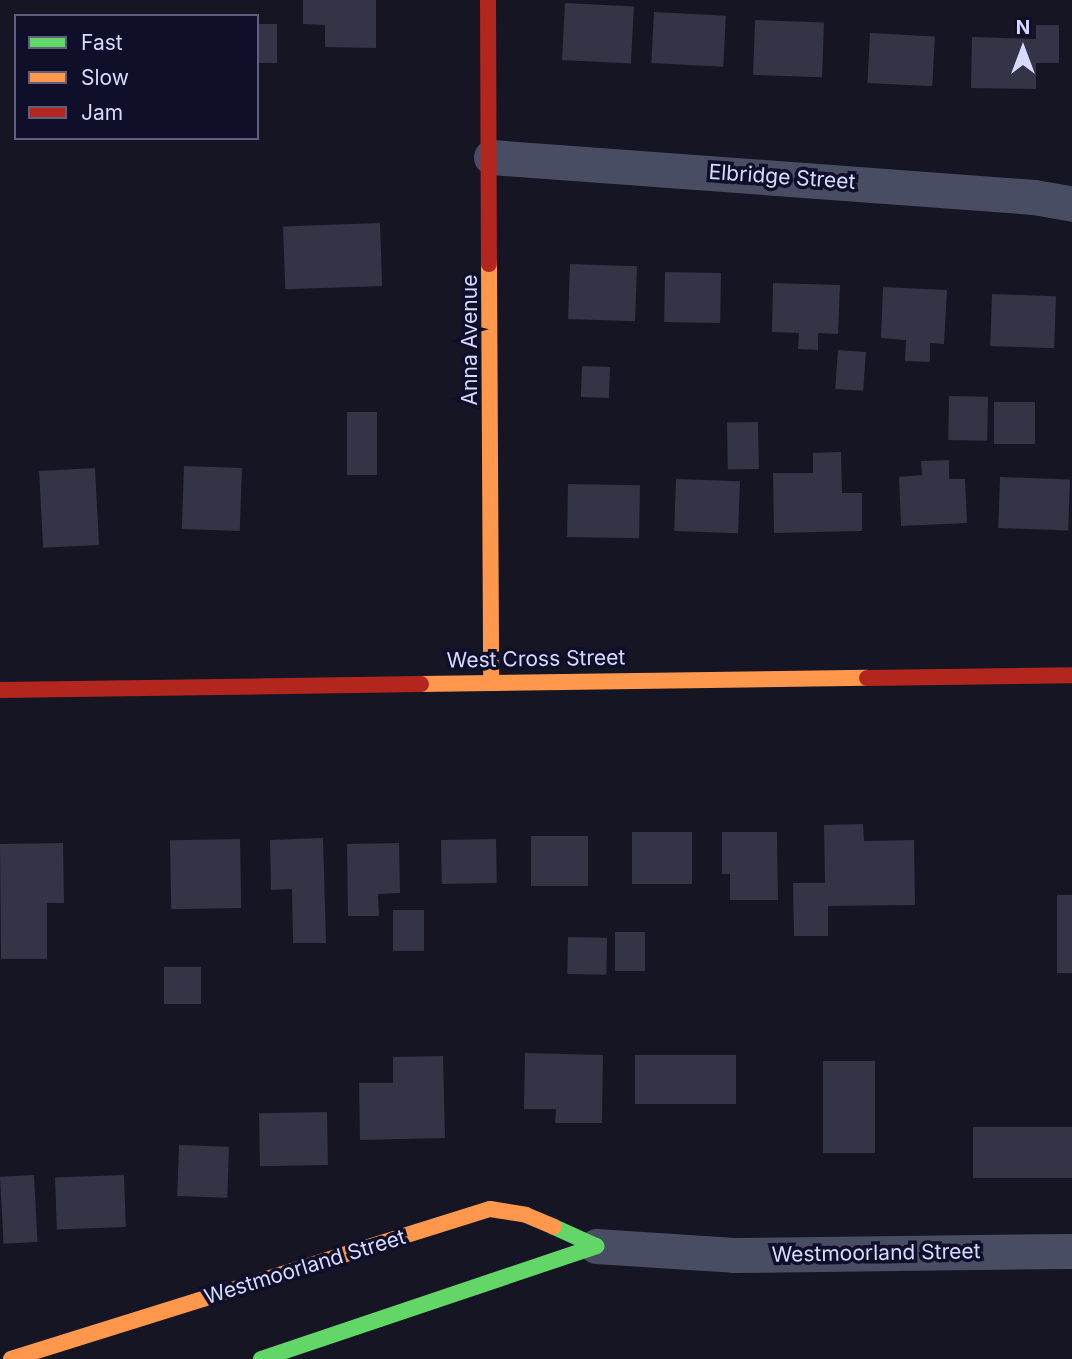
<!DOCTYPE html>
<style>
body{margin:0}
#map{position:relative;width:1072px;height:1359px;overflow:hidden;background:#151523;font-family:Inter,sans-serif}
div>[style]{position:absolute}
.building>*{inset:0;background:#333445;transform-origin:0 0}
.street>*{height:35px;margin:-17.5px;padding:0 17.5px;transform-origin:17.5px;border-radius:17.5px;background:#494d64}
.fast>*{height:16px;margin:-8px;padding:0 8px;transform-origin:8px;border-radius:8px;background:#63d668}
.slow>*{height:16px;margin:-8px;padding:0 8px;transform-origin:8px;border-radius:8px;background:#ff974d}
.jam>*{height:16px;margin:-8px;padding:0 8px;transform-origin:8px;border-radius:8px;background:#b3261e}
span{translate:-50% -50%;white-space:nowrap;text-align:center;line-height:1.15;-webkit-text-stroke:7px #0f0f29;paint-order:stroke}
.street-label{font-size:21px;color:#d7daff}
.legend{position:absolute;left:14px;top:14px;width:245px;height:126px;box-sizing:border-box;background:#0f0f29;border:2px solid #5f607f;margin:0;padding:9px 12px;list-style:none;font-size:21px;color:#d7daff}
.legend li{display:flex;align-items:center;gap:14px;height:35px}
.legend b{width:35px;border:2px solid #5f607f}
.north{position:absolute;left:988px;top:14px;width:70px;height:70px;-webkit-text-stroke:5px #0f0f29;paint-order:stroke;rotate:0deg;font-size:19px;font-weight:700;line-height:28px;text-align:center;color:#d7daff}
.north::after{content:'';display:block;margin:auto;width:24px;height:32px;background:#d7daff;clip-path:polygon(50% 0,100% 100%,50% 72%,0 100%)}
</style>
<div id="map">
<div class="building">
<div style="clip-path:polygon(303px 0,376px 0,376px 48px,325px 47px,325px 25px,303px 24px)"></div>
<div style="left:565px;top:3px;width:69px;height:57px;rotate:3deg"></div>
<div style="left:654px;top:12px;width:72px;height:51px;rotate:3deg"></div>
<div style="left:755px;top:20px;width:69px;height:55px;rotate:2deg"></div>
<div style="left:257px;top:24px;width:20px;height:39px"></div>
<div style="clip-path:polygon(1036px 25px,1059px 25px,1059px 63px,1036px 63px,1036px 89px,971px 88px,972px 37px,1036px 39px)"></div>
<div style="left:870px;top:33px;width:65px;height:50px;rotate:3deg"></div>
<div style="left:380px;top:223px;width:63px;height:97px;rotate:88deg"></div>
<div style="left:570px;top:264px;width:67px;height:55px;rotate:2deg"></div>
<div style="left:665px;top:272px;width:56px;height:50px;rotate:1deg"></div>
<div style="clip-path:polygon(773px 283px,840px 285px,838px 334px,818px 333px,818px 350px,798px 349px,799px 333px,772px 332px)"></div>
<div style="clip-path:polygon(883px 287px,947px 290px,944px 344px,930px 343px,930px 362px,905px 361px,906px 340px,881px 338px)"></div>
<div style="left:992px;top:294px;width:64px;height:52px;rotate:2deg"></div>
<div style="left:838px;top:350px;width:28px;height:39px;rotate:4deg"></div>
<div style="left:582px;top:366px;width:28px;height:31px;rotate:2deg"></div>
<div style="left:949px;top:396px;width:39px;height:44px;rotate:1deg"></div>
<div style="left:994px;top:402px;width:41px;height:42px"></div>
<div style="left:347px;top:412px;width:30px;height:63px"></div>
<div style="left:758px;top:422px;width:47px;height:31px;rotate:89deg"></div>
<div style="clip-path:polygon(841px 452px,842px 493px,862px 493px,862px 531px,774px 533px,773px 473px,813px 473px,813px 453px)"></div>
<div style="clip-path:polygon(949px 460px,949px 479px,965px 479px,967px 523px,901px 526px,899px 477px,922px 475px,921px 461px)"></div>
<div style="left:184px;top:466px;width:58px;height:63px;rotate:2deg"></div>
<div style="left:95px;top:468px;width:77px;height:56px;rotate:87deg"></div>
<div style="left:1000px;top:477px;width:70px;height:51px;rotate:2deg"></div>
<div style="left:676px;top:479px;width:64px;height:52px;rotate:2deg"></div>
<div style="left:568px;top:484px;width:72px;height:53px;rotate:1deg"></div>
<div style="clip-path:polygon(863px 824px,864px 841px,914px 840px,915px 905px,828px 906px,828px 936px,794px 936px,793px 883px,825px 883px,824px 825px)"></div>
<div style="left:632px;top:832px;width:60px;height:52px"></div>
<div style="clip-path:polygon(722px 832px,777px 832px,778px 900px,730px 900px,730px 874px,722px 874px)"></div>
<div style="left:531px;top:836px;width:57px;height:50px"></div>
<div style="clip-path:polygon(323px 838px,326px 943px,293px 943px,292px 889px,271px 890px,270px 840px)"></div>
<div style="left:240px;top:839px;width:69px;height:70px;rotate:89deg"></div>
<div style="left:496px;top:839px;width:44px;height:55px;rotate:89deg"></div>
<div style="clip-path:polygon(63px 843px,64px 903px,47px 903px,47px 959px,1px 959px,0 844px)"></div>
<div style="clip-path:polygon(399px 843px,400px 893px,378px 894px,379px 916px,348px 916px,347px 844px)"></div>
<div style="left:1057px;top:895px;width:15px;height:78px"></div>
<div style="left:393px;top:910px;width:31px;height:41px"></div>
<div style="left:615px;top:932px;width:30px;height:39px"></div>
<div style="left:568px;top:937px;width:39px;height:37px;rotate:1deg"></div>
<div style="left:164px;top:967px;width:37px;height:37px"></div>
<div style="clip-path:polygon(525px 1053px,603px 1055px,602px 1123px,555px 1123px,556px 1109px,524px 1109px)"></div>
<div style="left:736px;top:1055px;width:49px;height:101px;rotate:90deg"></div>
<div style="clip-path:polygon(443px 1056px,445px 1138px,360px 1140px,359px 1083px,393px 1083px,393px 1057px)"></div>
<div style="left:823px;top:1061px;width:52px;height:92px"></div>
<div style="left:327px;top:1112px;width:53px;height:68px;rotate:89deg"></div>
<div style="left:1072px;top:1127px;width:51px;height:99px;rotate:90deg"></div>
<div style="left:179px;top:1145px;width:50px;height:51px;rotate:2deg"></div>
<div style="left:34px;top:1175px;width:67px;height:34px;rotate:87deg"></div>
<div style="left:124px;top:1175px;width:52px;height:69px;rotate:88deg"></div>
</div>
<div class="street">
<div style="left:491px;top:157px;width:544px;rotate:4.21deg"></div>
<div style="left:1034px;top:197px;width:39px;rotate:10deg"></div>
<div style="left:596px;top:1246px;width:138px;rotate:3.7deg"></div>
<div style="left:734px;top:1255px;width:338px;rotate:-0.7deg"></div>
</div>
<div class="fast">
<div style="left:261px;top:1359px;width:354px;rotate:-18.6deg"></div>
<div style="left:596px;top:1246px;width:46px;rotate:-155.7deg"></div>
</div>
<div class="slow">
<div style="left:489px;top:264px;width:416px;rotate:89.7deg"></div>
<div style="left:421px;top:684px;width:446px;rotate:-0.8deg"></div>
<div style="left:11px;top:1359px;width:502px;rotate:-17.39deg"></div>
<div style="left:490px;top:1209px;width:36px;rotate:9deg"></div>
<div style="left:526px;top:1215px;width:30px;rotate:23deg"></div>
</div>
<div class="jam">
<div style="left:488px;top:0;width:264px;rotate:89.8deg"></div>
<div style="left:867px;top:678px;width:205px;rotate:-0.8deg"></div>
<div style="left:0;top:690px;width:421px;rotate:-0.8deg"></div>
</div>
<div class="street-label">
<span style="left:782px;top:177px;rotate:4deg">Elbridge Street</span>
<span style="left:470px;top:340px;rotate:-90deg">Anna Avenue</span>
<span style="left:536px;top:659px;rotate:-1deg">West Cross Street</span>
<span style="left:876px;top:1253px;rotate:-1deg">Westmoorland Street</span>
<span style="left:305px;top:1267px;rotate:-17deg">Westmoorland Street</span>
</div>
<ul class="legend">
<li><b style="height:9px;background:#63d668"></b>Fast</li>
<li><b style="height:9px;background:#ff974d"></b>Slow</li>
<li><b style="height:9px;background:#b3261e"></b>Jam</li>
</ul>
<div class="north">N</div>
</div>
